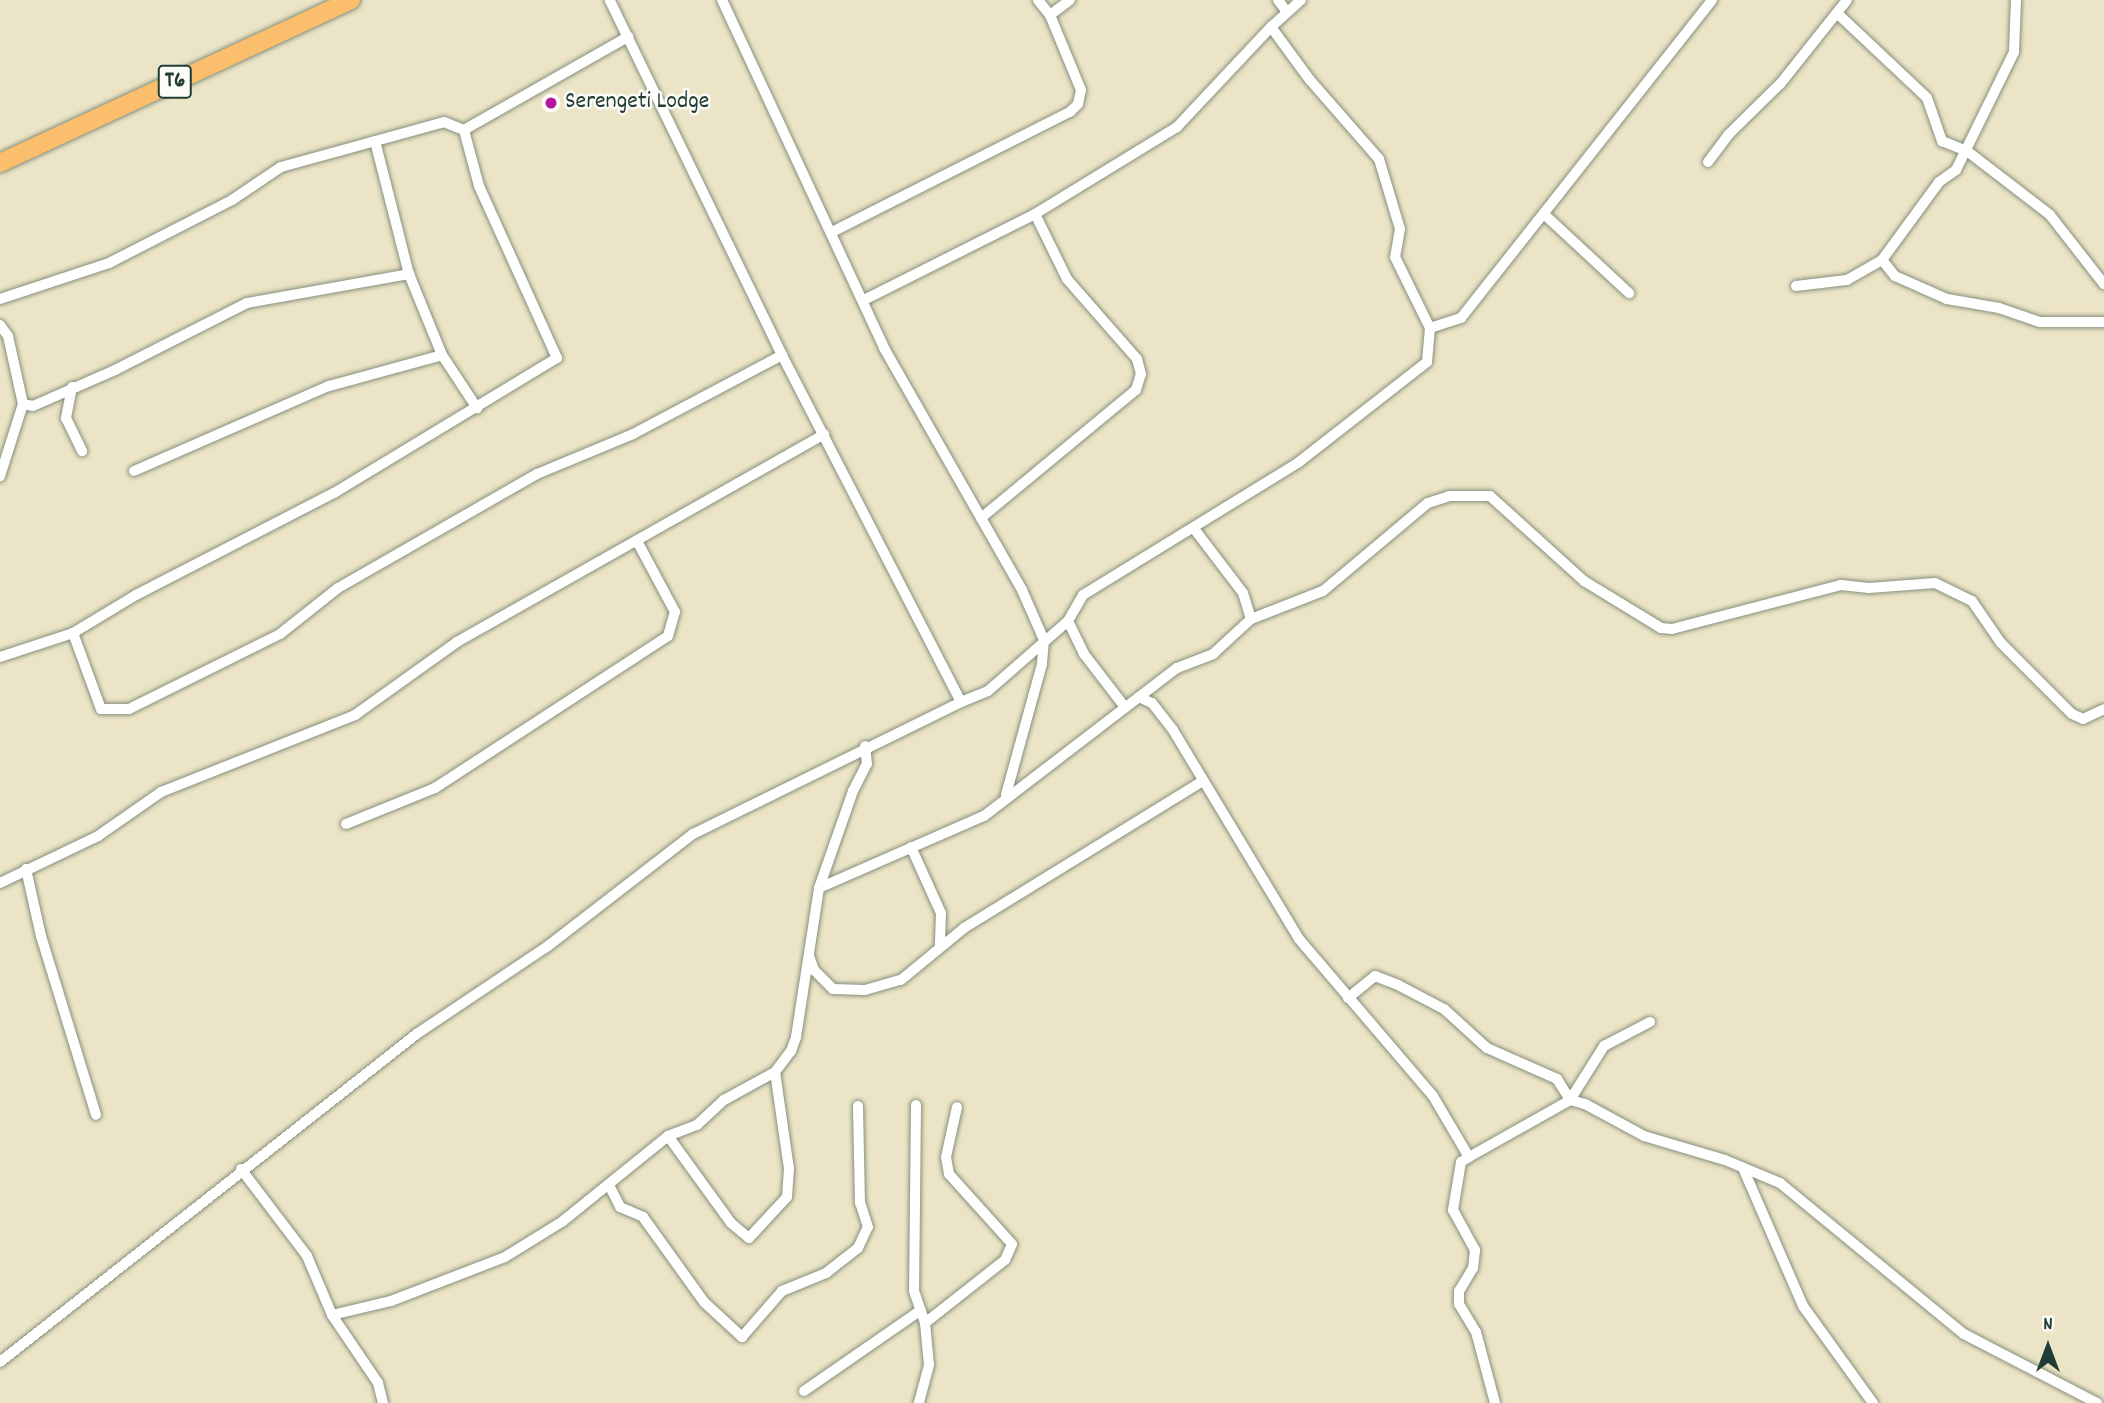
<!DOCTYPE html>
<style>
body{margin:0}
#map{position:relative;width:2104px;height:1403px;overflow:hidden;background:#ece4c6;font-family:Dekko,sans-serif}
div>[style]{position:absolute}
.roads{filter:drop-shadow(0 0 2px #86907d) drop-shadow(0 0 2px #86907d)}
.street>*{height:10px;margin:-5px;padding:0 5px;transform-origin:5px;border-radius:5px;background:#fff}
.highway>*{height:18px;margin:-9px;padding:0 9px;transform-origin:9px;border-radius:9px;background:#fabe6d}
.dots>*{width:19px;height:19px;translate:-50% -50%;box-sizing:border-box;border:4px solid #fdfcf7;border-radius:50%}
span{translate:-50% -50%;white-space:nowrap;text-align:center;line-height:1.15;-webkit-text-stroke:5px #fdfcf7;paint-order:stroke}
.shield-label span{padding:2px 5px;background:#fdfcf7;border:2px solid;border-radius:5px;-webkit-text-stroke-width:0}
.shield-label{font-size:23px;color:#1f3d34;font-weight:700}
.poi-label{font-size:24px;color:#1f3d34}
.left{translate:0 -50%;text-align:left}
.north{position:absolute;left:2013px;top:1312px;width:70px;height:70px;-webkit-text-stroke:5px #fdfcf7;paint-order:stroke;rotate:0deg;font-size:19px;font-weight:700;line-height:28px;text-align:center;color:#1f3d34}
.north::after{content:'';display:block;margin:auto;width:24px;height:32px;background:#1f3d34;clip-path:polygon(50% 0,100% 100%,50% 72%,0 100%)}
</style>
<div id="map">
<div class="roads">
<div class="street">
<div style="left:722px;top:0;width:384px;rotate:65deg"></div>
<div style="left:884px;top:348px;width:279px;rotate:60.3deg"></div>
<div style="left:1022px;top:590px;width:55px;rotate:66.3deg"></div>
<div style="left:1044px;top:640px;width:24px;rotate:95deg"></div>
<div style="left:1042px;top:664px;width:136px;rotate:105.4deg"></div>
<div style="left:1278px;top:0;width:15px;rotate:53deg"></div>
<div style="left:1301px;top:0;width:40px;rotate:138deg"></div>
<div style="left:1271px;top:27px;width:66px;rotate:53.7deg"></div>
<div style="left:1310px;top:80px;width:105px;rotate:48.9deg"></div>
<div style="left:1379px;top:159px;width:73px;rotate:73.3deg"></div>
<div style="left:1400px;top:229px;width:28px;rotate:100deg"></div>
<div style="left:1395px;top:257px;width:79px;rotate:63.8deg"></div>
<div style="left:1050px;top:15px;width:25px;rotate:-37deg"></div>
<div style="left:1839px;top:15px;width:121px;rotate:43.3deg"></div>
<div style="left:1927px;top:98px;width:46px;rotate:70.8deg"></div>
<div style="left:1942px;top:141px;width:27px;rotate:22deg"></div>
<div style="left:1967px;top:151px;width:105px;rotate:37.6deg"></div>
<div style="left:2050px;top:215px;width:88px;rotate:52deg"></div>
<div style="left:375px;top:141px;width:137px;rotate:75.7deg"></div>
<div style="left:409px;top:274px;width:87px;rotate:67.8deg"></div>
<div style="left:442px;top:355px;width:64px;rotate:56.6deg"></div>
<div style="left:1708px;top:162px;width:34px;rotate:-53deg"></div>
<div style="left:1728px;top:135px;width:74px;rotate:-44.5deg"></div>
<div style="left:1781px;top:83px;width:106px;rotate:-51.5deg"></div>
<div style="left:1545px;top:215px;width:115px;rotate:42.9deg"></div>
<div style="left:832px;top:232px;width:267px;rotate:-26.8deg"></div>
<div style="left:1070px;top:112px;width:11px;rotate:-45deg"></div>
<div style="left:1078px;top:104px;width:14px;rotate:-78deg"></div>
<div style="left:1081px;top:90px;width:81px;rotate:-112.5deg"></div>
<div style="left:1050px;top:15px;width:19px;rotate:-129deg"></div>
<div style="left:1882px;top:260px;width:21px;rotate:51deg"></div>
<div style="left:1895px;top:276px;width:57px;rotate:23.9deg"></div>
<div style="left:1947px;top:299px;width:53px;rotate:9.8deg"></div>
<div style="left:1999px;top:308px;width:43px;rotate:18.9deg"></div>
<div style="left:2040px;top:322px;width:64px"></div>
<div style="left:1796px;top:286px;width:51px;rotate:-6.7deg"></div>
<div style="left:1847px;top:280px;width:40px;rotate:-29.7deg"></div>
<div style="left:1882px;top:260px;width:97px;rotate:-53.8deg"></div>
<div style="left:1939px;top:182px;width:21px;rotate:-35deg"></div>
<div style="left:1956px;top:170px;width:131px;rotate:-63.8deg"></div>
<div style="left:2014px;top:52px;width:52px;rotate:-87.8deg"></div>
<div style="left:0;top:299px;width:115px;rotate:-18.3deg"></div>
<div style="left:109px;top:263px;width:138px;rotate:-27.1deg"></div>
<div style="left:232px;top:200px;width:59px;rotate:-34deg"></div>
<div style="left:281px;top:167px;width:169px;rotate:-15.4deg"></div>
<div style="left:444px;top:122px;width:22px;rotate:22deg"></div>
<div style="left:464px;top:130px;width:189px;rotate:-29.6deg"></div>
<div style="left:864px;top:300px;width:191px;rotate:-26.7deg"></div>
<div style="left:1035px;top:214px;width:167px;rotate:-31.5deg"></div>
<div style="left:1177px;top:127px;width:137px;rotate:-46.8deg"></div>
<div style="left:0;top:325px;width:14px;rotate:54deg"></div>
<div style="left:8px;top:336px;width:70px;rotate:77.6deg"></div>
<div style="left:23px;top:404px;width:76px;rotate:107.7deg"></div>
<div style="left:72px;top:387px;width:32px;rotate:101deg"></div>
<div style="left:66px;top:418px;width:37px;rotate:64deg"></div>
<div style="left:23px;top:404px;width:10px;rotate:11deg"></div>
<div style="left:33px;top:406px;width:90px;rotate:-23.7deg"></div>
<div style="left:115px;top:370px;width:148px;rotate:-26.9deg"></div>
<div style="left:247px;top:303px;width:165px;rotate:-10.1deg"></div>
<div style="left:134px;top:471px;width:213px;rotate:-23.6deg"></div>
<div style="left:329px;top:386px;width:117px;rotate:-15.3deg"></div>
<div style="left:981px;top:518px;width:201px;rotate:-39.6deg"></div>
<div style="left:1136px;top:390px;width:17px;rotate:-73deg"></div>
<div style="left:1141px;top:374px;width:16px;rotate:-105deg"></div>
<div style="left:1137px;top:359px;width:106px;rotate:-131.2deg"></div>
<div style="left:1067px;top:279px;width:72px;rotate:-116.2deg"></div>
<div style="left:1195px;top:530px;width:79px;rotate:52.7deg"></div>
<div style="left:1243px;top:593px;width:27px;rotate:73deg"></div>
<div style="left:1251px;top:619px;width:77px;rotate:-21.3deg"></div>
<div style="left:1323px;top:591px;width:137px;rotate:-40deg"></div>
<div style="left:1428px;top:503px;width:22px;rotate:-18deg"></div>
<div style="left:1449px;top:496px;width:41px"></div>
<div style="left:1490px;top:496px;width:127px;rotate:42.1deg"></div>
<div style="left:1584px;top:581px;width:90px;rotate:31.4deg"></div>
<div style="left:1661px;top:628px;width:11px;rotate:5deg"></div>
<div style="left:1672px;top:629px;width:175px;rotate:-14.6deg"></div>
<div style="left:1841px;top:585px;width:28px;rotate:6deg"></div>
<div style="left:1869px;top:588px;width:66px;rotate:-4.3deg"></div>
<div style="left:1935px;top:583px;width:41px;rotate:25.9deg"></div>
<div style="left:1972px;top:601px;width:51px;rotate:55.4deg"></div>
<div style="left:2001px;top:643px;width:100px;rotate:45deg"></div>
<div style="left:2072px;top:714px;width:12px;rotate:24deg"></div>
<div style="left:2083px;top:719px;width:23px;rotate:-25deg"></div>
<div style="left:1068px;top:621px;width:37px;rotate:64deg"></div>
<div style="left:1084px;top:654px;width:66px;rotate:52.4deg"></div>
<div style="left:73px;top:633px;width:81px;rotate:69.8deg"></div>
<div style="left:101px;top:709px;width:28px"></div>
<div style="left:129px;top:709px;width:169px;rotate:-26.4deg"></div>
<div style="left:280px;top:634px;width:74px;rotate:-38.4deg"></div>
<div style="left:338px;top:588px;width:229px;rotate:-29.8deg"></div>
<div style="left:537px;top:474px;width:104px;rotate:-22.6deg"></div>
<div style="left:633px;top:434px;width:169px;rotate:-27.9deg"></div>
<div style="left:0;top:657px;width:77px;rotate:-18.2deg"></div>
<div style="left:73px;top:633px;width:74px;rotate:-31.1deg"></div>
<div style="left:136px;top:595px;width:223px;rotate:-27.3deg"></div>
<div style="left:334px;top:493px;width:261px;rotate:-31.2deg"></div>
<div style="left:557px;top:358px;width:189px;rotate:-114.4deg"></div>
<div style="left:479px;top:186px;width:58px;rotate:-105deg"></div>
<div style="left:1139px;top:697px;width:14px;rotate:25deg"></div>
<div style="left:1152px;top:703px;width:34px;rotate:52deg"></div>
<div style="left:1173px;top:730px;width:244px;rotate:58.9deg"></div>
<div style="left:1299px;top:939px;width:206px;rotate:49.5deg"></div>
<div style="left:1433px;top:1096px;width:71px;rotate:59.5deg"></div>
<div style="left:1469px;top:1157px;width:9px;rotate:148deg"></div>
<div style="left:1461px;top:1162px;width:49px;rotate:99.5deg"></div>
<div style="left:1453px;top:1210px;width:46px;rotate:61.2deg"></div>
<div style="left:1475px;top:1250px;width:18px;rotate:96deg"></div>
<div style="left:1473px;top:1268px;width:27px;rotate:121deg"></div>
<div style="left:1459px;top:1291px;width:13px;rotate:90deg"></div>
<div style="left:1459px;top:1304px;width:33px;rotate:59deg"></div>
<div style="left:1476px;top:1332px;width:73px;rotate:75deg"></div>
<div style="left:961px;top:702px;width:29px;rotate:-22deg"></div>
<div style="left:988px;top:691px;width:106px;rotate:-41.2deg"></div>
<div style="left:1068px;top:621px;width:30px;rotate:-60deg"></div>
<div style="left:1083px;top:595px;width:254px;rotate:-31.6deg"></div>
<div style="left:1299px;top:462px;width:162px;rotate:-38deg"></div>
<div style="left:1427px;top:362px;width:34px;rotate:-85deg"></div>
<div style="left:1430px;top:328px;width:33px;rotate:-18deg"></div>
<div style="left:1461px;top:318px;width:405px;rotate:-51.7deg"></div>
<div style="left:346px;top:824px;width:96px;rotate:-22deg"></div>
<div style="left:435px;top:788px;width:278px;rotate:-33.1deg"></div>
<div style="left:668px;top:636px;width:25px;rotate:-74deg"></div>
<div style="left:675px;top:612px;width:81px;rotate:-118.2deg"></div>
<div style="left:911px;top:847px;width:72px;rotate:65.6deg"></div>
<div style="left:941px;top:913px;width:34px;rotate:92deg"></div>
<div style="left:26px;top:869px;width:69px;rotate:77.4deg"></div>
<div style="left:41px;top:936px;width:187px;rotate:72.9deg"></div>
<div style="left:0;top:883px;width:109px;rotate:-25.6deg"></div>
<div style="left:98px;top:836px;width:77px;rotate:-34.9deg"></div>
<div style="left:161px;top:792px;width:209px;rotate:-21.6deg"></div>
<div style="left:355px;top:715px;width:125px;rotate:-35.6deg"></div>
<div style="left:457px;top:642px;width:422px;rotate:-29.5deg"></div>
<div style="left:819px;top:888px;width:180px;rotate:-23.6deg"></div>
<div style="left:984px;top:816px;width:243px;rotate:-37.5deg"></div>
<div style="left:1177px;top:668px;width:39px;rotate:-21deg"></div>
<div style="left:1213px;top:654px;width:52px;rotate:-42.6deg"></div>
<div style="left:809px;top:956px;width:15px;rotate:70deg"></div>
<div style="left:814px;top:970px;width:27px;rotate:45deg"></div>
<div style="left:833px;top:989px;width:32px;rotate:2deg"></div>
<div style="left:865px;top:990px;width:37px;rotate:-16deg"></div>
<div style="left:901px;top:980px;width:82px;rotate:-39.5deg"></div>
<div style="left:964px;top:928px;width:278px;rotate:-31.6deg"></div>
<div style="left:1348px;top:998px;width:35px;rotate:-39deg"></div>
<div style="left:1375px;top:976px;width:25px;rotate:21deg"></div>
<div style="left:1398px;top:985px;width:52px;rotate:27.6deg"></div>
<div style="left:1444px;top:1009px;width:58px;rotate:42.2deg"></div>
<div style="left:1487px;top:1048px;width:77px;rotate:23.9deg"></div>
<div style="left:1557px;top:1079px;width:25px;rotate:58deg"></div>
<div style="left:1570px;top:1100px;width:16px;rotate:15deg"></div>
<div style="left:1585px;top:1104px;width:67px;rotate:28.5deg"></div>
<div style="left:1644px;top:1136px;width:84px;rotate:16.5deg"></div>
<div style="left:1725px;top:1160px;width:60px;rotate:22.7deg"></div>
<div style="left:1780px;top:1183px;width:238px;rotate:39.4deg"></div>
<div style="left:1964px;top:1334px;width:150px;rotate:27.4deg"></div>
<div style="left:916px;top:1105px;width:186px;rotate:90.6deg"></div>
<div style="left:914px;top:1291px;width:34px;rotate:71deg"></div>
<div style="left:925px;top:1323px;width:42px;rotate:84.6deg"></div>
<div style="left:929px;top:1365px;width:39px;rotate:105deg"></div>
<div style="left:668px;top:1136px;width:107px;rotate:54.1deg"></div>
<div style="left:731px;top:1223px;width:23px;rotate:40deg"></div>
<div style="left:749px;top:1238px;width:56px;rotate:-47.2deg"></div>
<div style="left:787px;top:1197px;width:28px;rotate:-86deg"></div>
<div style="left:789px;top:1169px;width:98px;rotate:-98.2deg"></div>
<div style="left:1469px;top:1157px;width:116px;rotate:-29.4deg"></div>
<div style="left:1570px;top:1100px;width:64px;rotate:-57.8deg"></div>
<div style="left:1604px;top:1046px;width:52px;rotate:-27.6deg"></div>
<div style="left:1743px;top:1168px;width:150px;rotate:66.5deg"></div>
<div style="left:1803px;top:1306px;width:120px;rotate:54.2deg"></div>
<div style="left:241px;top:1169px;width:109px;rotate:52.8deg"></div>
<div style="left:307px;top:1256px;width:64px;rotate:67deg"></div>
<div style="left:332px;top:1315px;width:82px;rotate:55.9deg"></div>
<div style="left:378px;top:1383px;width:21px;rotate:76deg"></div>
<div style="left:609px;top:1185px;width:25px;rotate:63deg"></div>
<div style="left:620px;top:1207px;width:25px;rotate:23deg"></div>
<div style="left:643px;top:1217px;width:105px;rotate:54.3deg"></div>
<div style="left:704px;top:1302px;width:52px;rotate:42.6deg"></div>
<div style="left:742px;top:1337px;width:61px;rotate:-49deg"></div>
<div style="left:782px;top:1291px;width:48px;rotate:-22.2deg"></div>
<div style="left:826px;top:1273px;width:41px;rotate:-38deg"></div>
<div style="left:858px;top:1248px;width:23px;rotate:-65deg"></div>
<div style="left:868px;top:1227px;width:25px;rotate:-108deg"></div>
<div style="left:860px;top:1203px;width:97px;rotate:-91.2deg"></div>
<div style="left:332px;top:1315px;width:61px;rotate:-13.3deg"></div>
<div style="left:391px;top:1301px;width:122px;rotate:-21.1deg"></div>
<div style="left:505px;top:1257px;width:68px;rotate:-31.8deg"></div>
<div style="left:563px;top:1221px;width:135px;rotate:-39deg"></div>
<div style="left:668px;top:1136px;width:31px;rotate:-21deg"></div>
<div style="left:697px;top:1125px;width:37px;rotate:-43deg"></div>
<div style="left:724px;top:1100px;width:58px;rotate:-28.8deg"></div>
<div style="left:775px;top:1072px;width:26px;rotate:-53deg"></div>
<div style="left:791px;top:1051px;width:15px;rotate:-70deg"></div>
<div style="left:796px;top:1037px;width:151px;rotate:-81.2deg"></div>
<div style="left:819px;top:888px;width:103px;rotate:-70.7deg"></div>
<div style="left:853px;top:791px;width:30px;rotate:-63deg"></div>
<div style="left:867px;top:764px;width:18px;rotate:-96deg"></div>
<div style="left:925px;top:1323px;width:102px;rotate:-38.2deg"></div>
<div style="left:1005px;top:1260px;width:17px;rotate:-66deg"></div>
<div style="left:1012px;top:1244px;width:94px;rotate:-132deg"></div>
<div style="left:949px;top:1174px;width:17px;rotate:-100deg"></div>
<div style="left:946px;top:1157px;width:51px;rotate:-77.6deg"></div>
<div style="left:0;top:1362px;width:532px;rotate:-38.21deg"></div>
<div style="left:418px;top:1033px;width:156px;rotate:-33.8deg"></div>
<div style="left:548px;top:946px;width:183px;rotate:-37.7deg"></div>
<div style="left:693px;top:834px;width:299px;rotate:-26.2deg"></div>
<div style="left:961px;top:702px;width:390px;rotate:-117.3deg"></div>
<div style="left:782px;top:355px;width:394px;rotate:-115.9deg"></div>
<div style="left:804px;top:1391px;width:142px;rotate:-34.7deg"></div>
</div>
<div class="highway">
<div style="left:0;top:163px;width:387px;rotate:-24.9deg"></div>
</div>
</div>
<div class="dots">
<div style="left:551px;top:103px;background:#b5179e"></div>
</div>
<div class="shield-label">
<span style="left:175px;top:82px">T6</span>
</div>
<div class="poi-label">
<span class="left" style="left:565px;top:103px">Serengeti Lodge</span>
</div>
<div class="north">N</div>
</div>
